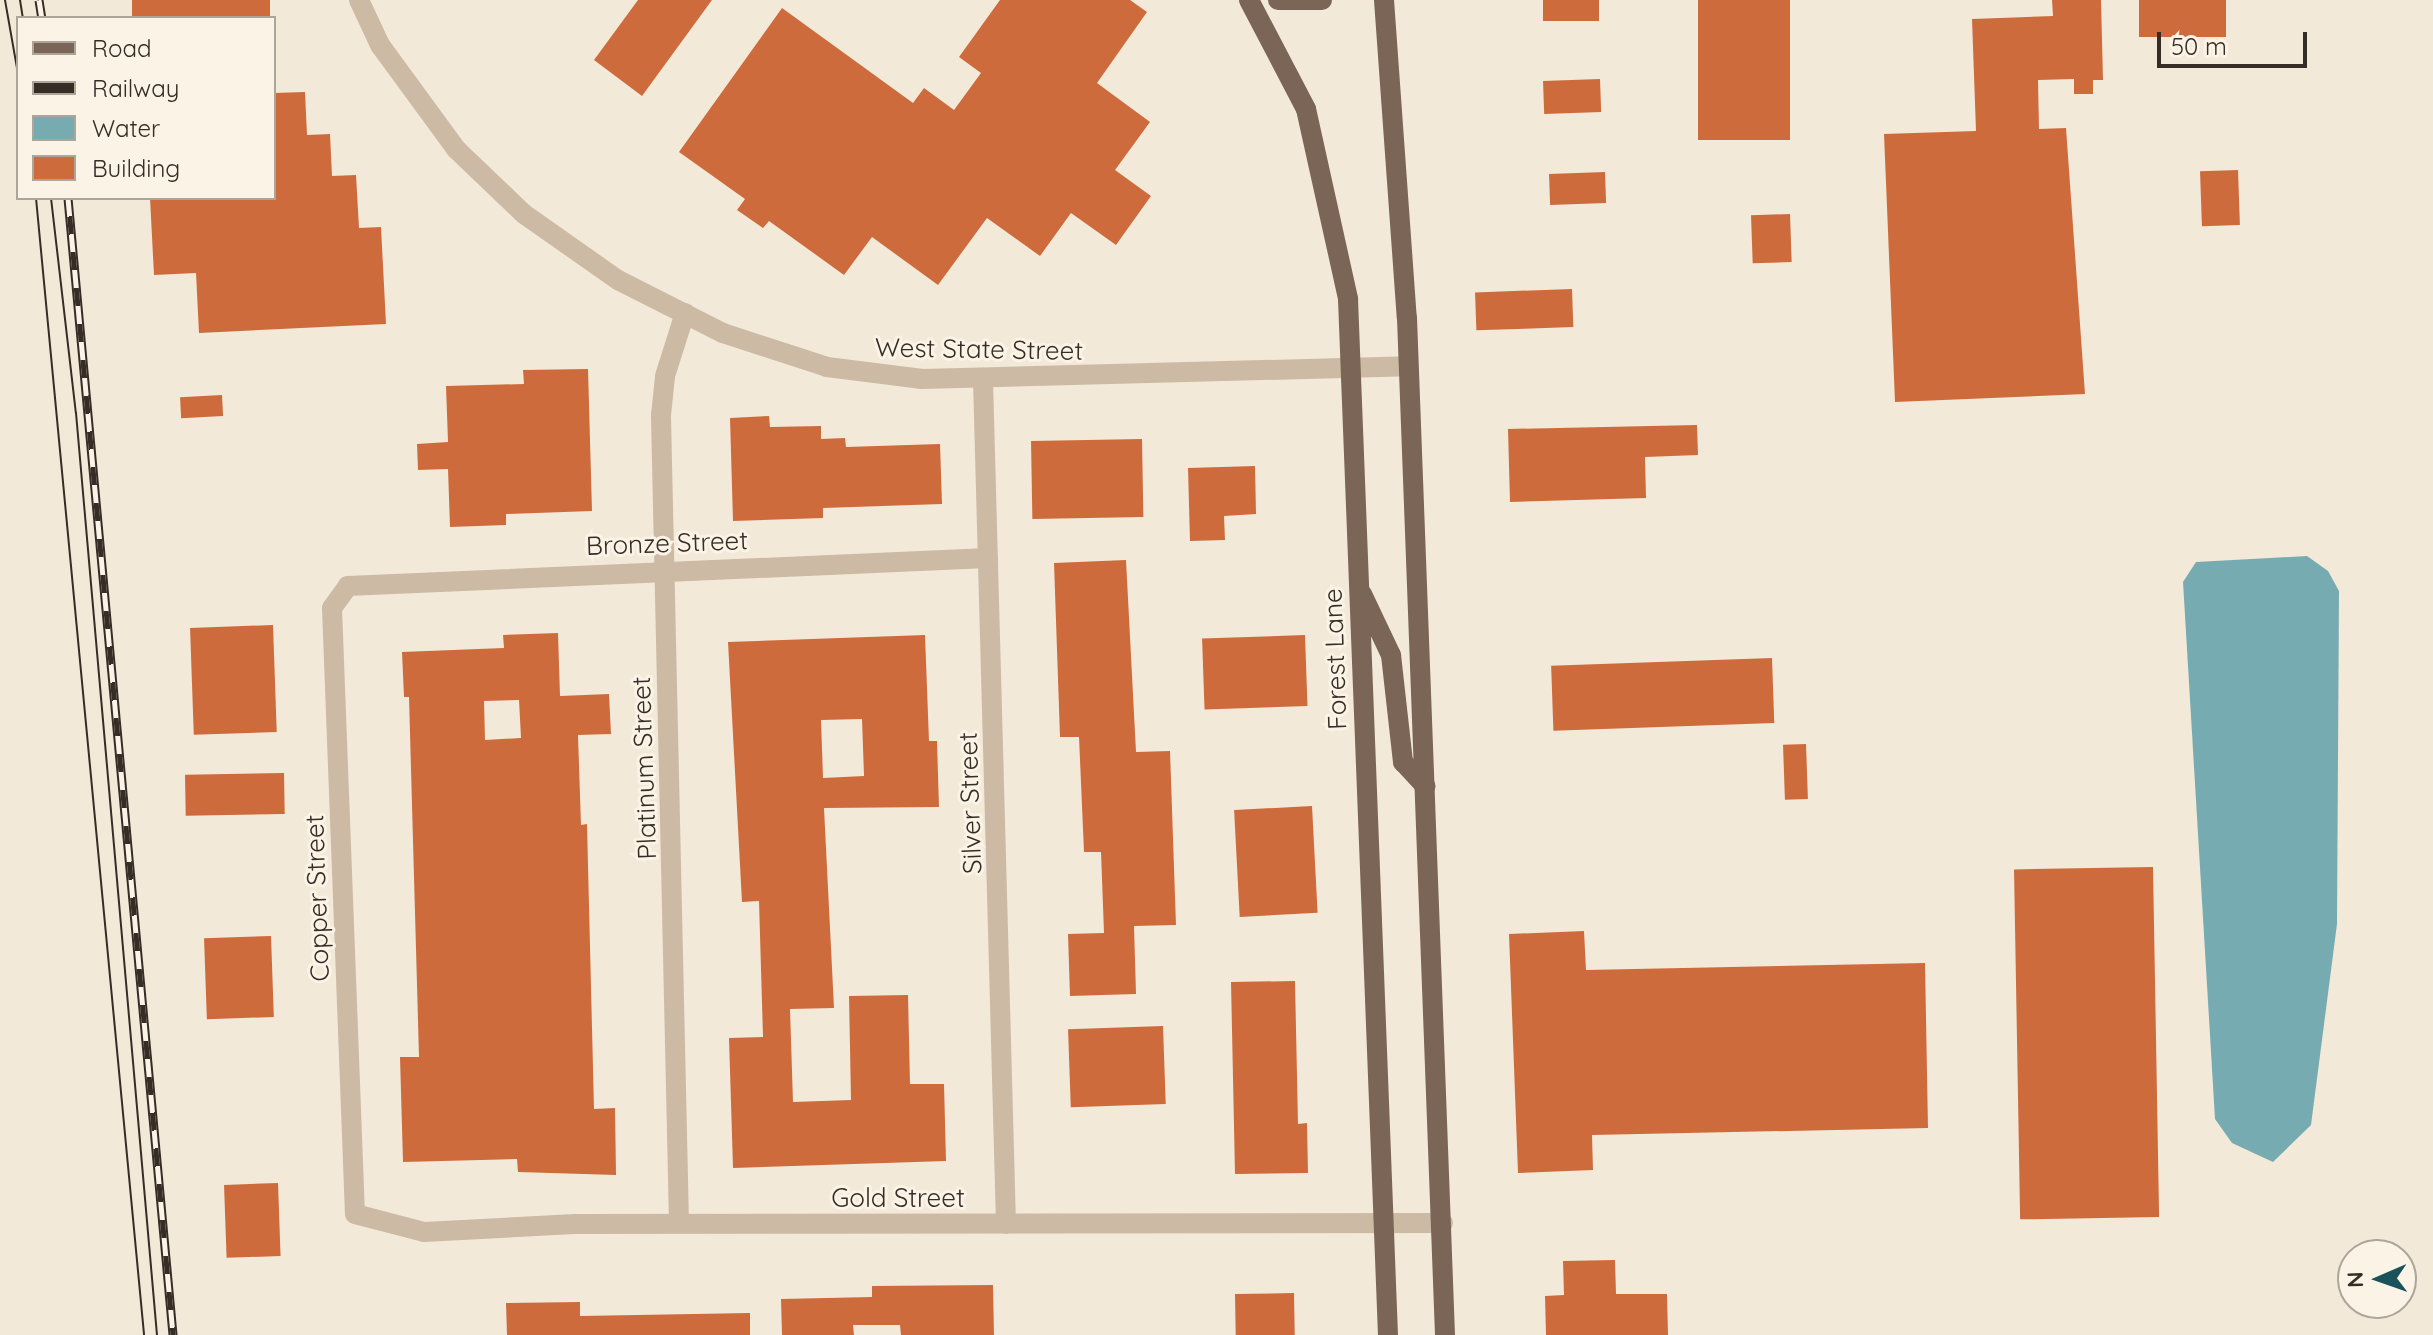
<!DOCTYPE html>
<style>
body{margin:0}
#map{position:relative;width:2433px;height:1335px;overflow:hidden;background:#f3e9d9;font-family:Quicksand,sans-serif}
div>[style]{position:absolute}
.water>*{inset:0;background:#77abb2}
.building>*{inset:0;background:#ce6b3d;transform-origin:0 0}
.minor>*{height:20px;margin:-10px;padding:0 10px;transform-origin:10px;border-radius:10px;background:#ccbaa5}
.major>*{height:20px;margin:-10px;padding:0 10px;transform-origin:10px;border-radius:10px;background:#7a6557}
.tram>*{height:2px;margin:-1px;padding:0 1px;transform-origin:1px;border-radius:1px;background:#372d27}
.rail>*{height:9px;margin-top:-4.5px;transform-origin:0;background:repeating-linear-gradient(90deg,#fbf3e6 0 18px,#372d27 0 36px);box-sizing:border-box;border-block:2px solid #372d27}
span{translate:-50% -50%;white-space:nowrap;text-align:center;line-height:1.15;-webkit-text-stroke:6px #fbf3e6;paint-order:stroke}
.street-label{font-size:26px;color:#372d27}
.legend{position:absolute;left:16px;top:16px;width:260px;height:184px;box-sizing:border-box;background:#fbf3e6;border:2px solid #ada49a;margin:0;padding:10px 14px;list-style:none;font-size:24px;color:#372d27}
.legend li{display:flex;align-items:center;gap:16px;height:40px}
.legend b{width:40px;border:2px solid #ada49a}
.north{position:absolute;left:2337px;top:1239px;width:80px;height:80px;box-sizing:border-box;background:#fbf3e6;border:2px solid #ada49a;border-radius:50%;rotate:268deg;font-size:22px;font-weight:700;line-height:32px;text-align:center;color:#372d27}
.north::after{content:'';display:block;margin:auto;width:28px;height:36px;background:#19525b;clip-path:polygon(50% 0,100% 100%,50% 72%,0 100%)}
.scale{position:absolute;left:2157px;top:32px;width:150px;height:36px;box-sizing:border-box;border:4px solid #372d27;border-top:0;padding-left:10px;font-size:24px;line-height:28px;white-space:nowrap;color:#372d27;-webkit-text-stroke:6px #fbf3e6;paint-order:stroke}
</style>
<div id="map">
<div class="water">
<div style="clip-path:polygon(2307px 556px,2328px 571px,2339px 591px,2337px 924px,2311px 1125px,2273px 1162px,2232px 1143px,2215px 1119px,2183px 582px,2196px 562px)"></div>
</div>
<div class="building">
<div style="left:132px;top:0;width:138px;height:18px"></div>
<div style="clip-path:polygon(638px 0,712px 0,642px 96px,594px 60px)"></div>
<div style="clip-path:polygon(1000px 0,1130px 0,1147px 12px,1097px 83px,1150px 122px,1115px 170px,1151px 196px,1116px 245px,1071px 213px,1040px 256px,987px 218px,938px 285px,872px 237px,844px 275px,769px 221px,763px 228px,737px 210px,745px 199px,679px 152px,782px 8px,913px 103px,924px 88px,954px 110px,981px 73px,959px 57px)"></div>
<div style="left:1543px;top:0;width:56px;height:21px"></div>
<div style="left:1698px;top:0;width:92px;height:140px"></div>
<div style="clip-path:polygon(2052px 0,2101px 0,2103px 80px,2093px 80px,2093px 94px,2074px 94px,2074px 79px,2038px 80px,2039px 129px,2066px 128px,2085px 394px,1895px 402px,1884px 134px,1976px 131px,1972px 19px,2053px 16px)"></div>
<div style="left:2139px;top:0;width:87px;height:37px"></div>
<div style="left:1600px;top:79px;width:33px;height:57px;rotate:88deg"></div>
<div style="clip-path:polygon(305px 92px,307px 135px,330px 134px,332px 176px,356px 175px,359px 228px,381px 227px,386px 324px,199px 333px,196px 273px,154px 275px,150px 198px,274px 198px,274px 93px)"></div>
<div style="left:2238px;top:170px;width:55px;height:38px;rotate:88deg"></div>
<div style="left:1605px;top:172px;width:31px;height:56px;rotate:88deg"></div>
<div style="left:1790px;top:214px;width:48px;height:39px;rotate:88deg"></div>
<div style="left:1572px;top:289px;width:38px;height:97px;rotate:88deg"></div>
<div style="clip-path:polygon(588px 369px,592px 511px,506px 514px,506px 525px,450px 527px,448px 469px,418px 470px,417px 444px,448px 442px,446px 386px,524px 384px,523px 370px)"></div>
<div style="left:222px;top:395px;width:21px;height:42px;rotate:87deg"></div>
<div style="clip-path:polygon(769px 416px,770px 427px,821px 426px,821px 439px,845px 438px,846px 447px,940px 444px,942px 504px,823px 508px,823px 518px,733px 521px,730px 418px)"></div>
<div style="clip-path:polygon(1697px 425px,1698px 455px,1645px 457px,1646px 498px,1510px 502px,1508px 429px)"></div>
<div style="left:1142px;top:439px;width:78px;height:111px;rotate:89deg"></div>
<div style="clip-path:polygon(1255px 466px,1256px 514px,1224px 516px,1225px 540px,1190px 541px,1188px 468px)"></div>
<div style="clip-path:polygon(1126px 560px,1136px 752px,1170px 751px,1176px 925px,1134px 926px,1136px 994px,1070px 996px,1068px 934px,1104px 933px,1101px 852px,1084px 852px,1079px 737px,1060px 737px,1054px 563px)"></div>
<div style="left:273px;top:625px;width:107px;height:83px;rotate:88deg"></div>
<div style="clip-path:polygon(evenodd,558px 633px,560px 696px,609px 694px,611px 734px,578px 735px,581px 825px,587px 824px,594px 1109px,615px 1108px,616px 1175px,518px 1172px,517px 1159px,403px 1162px,400px 1057px,419px 1057px,409px 697px,404px 697px,402px 652px,504px 648px,503px 635px,558px 633px,519px 700px,521px 738px,485px 740px,484px 701px,519px 700px)"></div>
<div style="clip-path:polygon(evenodd,925px 635px,929px 741px,937px 741px,939px 807px,824px 808px,834px 1008px,790px 1009px,793px 1102px,851px 1100px,849px 996px,908px 995px,910px 1084px,944px 1084px,946px 1161px,733px 1168px,729px 1038px,763px 1037px,759px 901px,742px 902px,728px 642px,925px 635px,862px 719px,864px 776px,823px 778px,821px 720px,862px 719px)"></div>
<div style="left:1305px;top:635px;width:71px;height:103px;rotate:88deg"></div>
<div style="left:1772px;top:658px;width:65px;height:221px;rotate:88deg"></div>
<div style="left:1806px;top:744px;width:55px;height:23px;rotate:88deg"></div>
<div style="left:284px;top:773px;width:41px;height:99px;rotate:89deg"></div>
<div style="left:1312px;top:806px;width:107px;height:78px;rotate:87deg"></div>
<div style="left:2153px;top:867px;width:350px;height:139px;rotate:89deg"></div>
<div style="clip-path:polygon(1584px 931px,1586px 970px,1925px 963px,1928px 1128px,1592px 1135px,1593px 1170px,1518px 1173px,1509px 934px)"></div>
<div style="left:271px;top:936px;width:81px;height:67px;rotate:88deg"></div>
<div style="clip-path:polygon(1295px 981px,1298px 1124px,1307px 1123px,1308px 1173px,1235px 1174px,1231px 982px)"></div>
<div style="left:1163px;top:1026px;width:78px;height:95px;rotate:88deg"></div>
<div style="left:278px;top:1183px;width:73px;height:54px;rotate:88deg"></div>
<div style="clip-path:polygon(1615px 1260px,1616px 1294px,1667px 1294px,1668px 1335px,1546px 1335px,1545px 1296px,1564px 1295px,1563px 1261px)"></div>
<div style="clip-path:polygon(993px 1285px,994px 1335px,901px 1335px,900px 1325px,853px 1325px,854px 1335px,782px 1335px,781px 1299px,872px 1297px,872px 1286px)"></div>
<div style="left:1294px;top:1293px;width:42px;height:59px;rotate:89deg"></div>
<div style="clip-path:polygon(580px 1302px,580px 1316px,750px 1313px,750px 1335px,507px 1335px,506px 1303px)"></div>
</div>
<div class="minor">
<div style="left:359px;top:0;width:50px;rotate:65deg"></div>
<div style="left:380px;top:45px;width:129px;rotate:53.8deg"></div>
<div style="left:456px;top:149px;width:94px;rotate:43.7deg"></div>
<div style="left:524px;top:214px;width:115px;rotate:35.1deg"></div>
<div style="left:618px;top:280px;width:118px;rotate:26.8deg"></div>
<div style="left:723px;top:333px;width:109px;rotate:18.1deg"></div>
<div style="left:827px;top:367px;width:96px;rotate:7.2deg"></div>
<div style="left:922px;top:379px;width:486px;rotate:-1.5deg"></div>
<div style="left:983px;top:380px;width:844px;rotate:88.44deg"></div>
<div style="left:988px;top:558px;width:641px;rotate:177.49deg"></div>
<div style="left:348px;top:586px;width:27px;rotate:126deg"></div>
<div style="left:332px;top:608px;width:606px;rotate:87.83deg"></div>
<div style="left:355px;top:1214px;width:71px;rotate:14.6deg"></div>
<div style="left:424px;top:1232px;width:151px;rotate:-3deg"></div>
<div style="left:575px;top:1224px;width:868px;rotate:-0.07deg"></div>
<div style="left:679px;top:1223px;width:808px;rotate:-91.28deg"></div>
<div style="left:661px;top:415px;width:39px;rotate:-84deg"></div>
<div style="left:665px;top:376px;width:66px;rotate:-72.4deg"></div>
</div>
<div class="major">
<div style="left:1249px;top:0;width:123px;rotate:62.4deg"></div>
<div style="left:1306px;top:109px;width:195px;rotate:77.5deg"></div>
<div style="left:1348px;top:299px;width:1037px;rotate:87.79deg"></div>
<div style="left:1278px;top:0;width:44px"></div>
<div style="left:1384px;top:0;width:319px;rotate:85.9deg"></div>
<div style="left:1407px;top:318px;width:1018px;rotate:87.86deg"></div>
<div style="left:1362px;top:594px;width:68px;rotate:64.6deg"></div>
<div style="left:1391px;top:655px;width:108px;rotate:83.6deg"></div>
<div style="left:1403px;top:762px;width:33px;rotate:47deg"></div>
</div>
<div class="tram">
<div style="left:5px;top:0;width:75px;rotate:80deg"></div>
<div style="left:20px;top:0;width:18px;rotate:81deg"></div>
<div style="left:36px;top:198px;width:1142px;rotate:84.57deg"></div>
<div style="left:51px;top:198px;width:216px;rotate:83.4deg"></div>
<div style="left:76px;top:413px;width:926px;rotate:84.98deg"></div>
</div>
<div class="rail">
<div style="left:39px;top:0;width:18px;rotate:81deg"></div>
<div style="left:68px;top:198px;width:1142px;rotate:84.72deg"></div>
</div>
<div class="street-label">
<span style="left:979px;top:349px;rotate:1deg">West State Street</span>
<span style="left:667px;top:543px;rotate:-2deg">Bronze Street</span>
<span style="left:1335px;top:659px;rotate:-92deg">Forest Lane</span>
<span style="left:644px;top:768px;rotate:-92deg">Platinum Street</span>
<span style="left:970px;top:803px;rotate:-92deg">Silver Street</span>
<span style="left:317px;top:898px;rotate:-92deg">Copper Street</span>
<span style="left:898px;top:1198px">Gold Street</span>
</div>
<ul class="legend">
<li><b style="height:10px;background:#7a6557"></b>Road</li>
<li><b style="height:10px;background:#372d27"></b>Railway</li>
<li><b style="height:22px;background:#77abb2"></b>Water</li>
<li><b style="height:22px;background:#ce6b3d"></b>Building</li>
</ul>
<div class="north">N</div>
<div class="scale">50 m</div>
</div>
